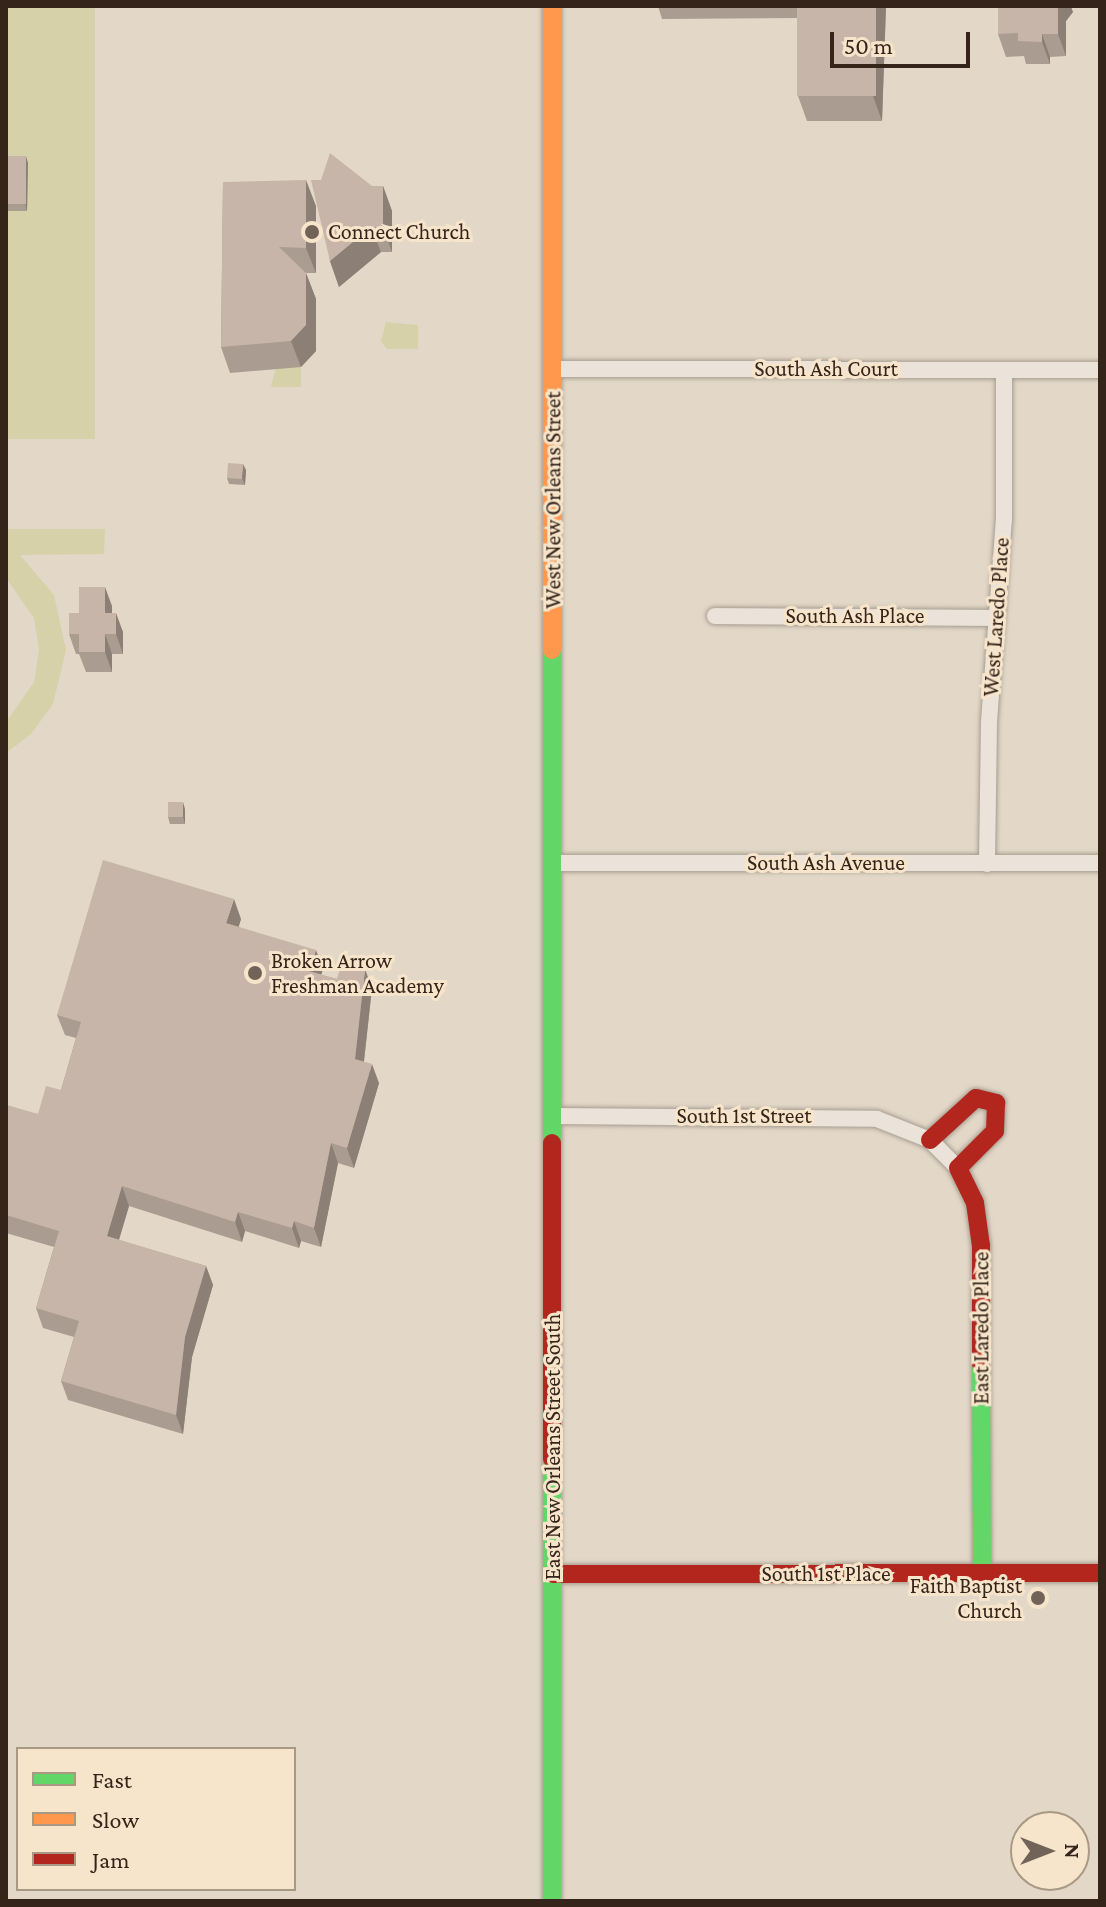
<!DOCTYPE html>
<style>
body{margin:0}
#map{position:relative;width:1106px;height:1907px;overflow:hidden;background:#e3d8c7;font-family:"Crimson Pro",serif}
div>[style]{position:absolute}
.green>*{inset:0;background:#d6d1a8;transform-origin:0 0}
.roads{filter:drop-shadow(0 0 2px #a79d91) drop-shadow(0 0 2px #a79d91)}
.street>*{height:16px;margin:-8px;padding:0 8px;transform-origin:8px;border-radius:8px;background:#ebe3d9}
.fast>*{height:18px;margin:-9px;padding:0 9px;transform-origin:9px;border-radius:9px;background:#63d668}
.slow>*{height:18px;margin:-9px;padding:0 9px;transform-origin:9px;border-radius:9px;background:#ff974d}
.jam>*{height:18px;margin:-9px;padding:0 9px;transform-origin:9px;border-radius:9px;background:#b3261e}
.wall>*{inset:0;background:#aa9c90}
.shaded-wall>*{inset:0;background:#8b7f76}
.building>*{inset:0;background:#c6b5a8;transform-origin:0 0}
.dots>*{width:22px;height:22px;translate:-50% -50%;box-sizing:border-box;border:4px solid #f6e5ca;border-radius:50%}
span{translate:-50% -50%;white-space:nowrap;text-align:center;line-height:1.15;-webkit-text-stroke:6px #f6e5ca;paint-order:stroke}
.poi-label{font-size:22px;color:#34241a}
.left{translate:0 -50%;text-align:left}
.right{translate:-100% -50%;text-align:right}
.street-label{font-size:22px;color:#34241a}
.frame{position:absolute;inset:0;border:8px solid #34241a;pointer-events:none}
.legend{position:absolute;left:16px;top:1747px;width:280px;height:144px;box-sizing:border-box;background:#f6e5ca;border:2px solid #a89884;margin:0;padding:10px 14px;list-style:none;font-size:24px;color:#34241a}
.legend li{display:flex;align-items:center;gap:16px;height:40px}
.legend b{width:40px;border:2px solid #a89884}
.north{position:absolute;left:1010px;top:1811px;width:80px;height:80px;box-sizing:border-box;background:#f6e5ca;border:2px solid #a89884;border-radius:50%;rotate:90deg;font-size:22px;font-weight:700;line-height:32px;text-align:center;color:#34241a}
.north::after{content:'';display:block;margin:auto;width:28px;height:36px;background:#716357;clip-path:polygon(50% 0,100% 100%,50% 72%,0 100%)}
.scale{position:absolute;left:830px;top:32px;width:140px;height:36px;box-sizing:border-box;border:4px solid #34241a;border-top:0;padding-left:10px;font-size:24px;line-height:28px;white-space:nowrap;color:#34241a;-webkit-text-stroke:6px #f6e5ca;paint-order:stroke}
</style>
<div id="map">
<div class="green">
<div style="left:6px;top:6px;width:89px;height:433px"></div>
<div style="clip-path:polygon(386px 322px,418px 325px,418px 349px,387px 349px,381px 341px)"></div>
<div style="clip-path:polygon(276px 367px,301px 367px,301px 387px,271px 387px)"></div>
<div style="clip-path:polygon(6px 529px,105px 529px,104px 554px,20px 555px,54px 595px,66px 650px,53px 704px,31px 734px,6px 753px,6px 722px,34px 682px,39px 650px,34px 618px,6px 578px)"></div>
</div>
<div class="roads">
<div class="street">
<div style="left:553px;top:369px;width:547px;rotate:0.1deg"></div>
<div style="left:715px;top:616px;width:281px;rotate:0.4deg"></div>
<div style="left:553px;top:863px;width:547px"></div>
<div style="left:987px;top:864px;width:142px;rotate:-89.2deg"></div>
<div style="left:989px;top:722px;width:203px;rotate:-85.8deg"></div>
<div style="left:1004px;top:520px;width:150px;rotate:-90deg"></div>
<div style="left:553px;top:1116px;width:324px;rotate:0.5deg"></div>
<div style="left:877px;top:1119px;width:57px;rotate:21.6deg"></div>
<div style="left:930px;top:1140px;width:40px;rotate:45deg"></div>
</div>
<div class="fast">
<div style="left:552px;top:650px;width:493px;rotate:90deg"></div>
<div style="left:981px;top:1364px;width:209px;rotate:89.7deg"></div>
<div style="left:552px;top:1459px;width:442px;rotate:90deg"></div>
</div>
<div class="slow">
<div style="left:552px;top:6px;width:644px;rotate:90deg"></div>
</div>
<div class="jam">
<div style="left:930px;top:1140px;width:62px;rotate:-42.4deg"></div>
<div style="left:976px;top:1098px;width:21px;rotate:14deg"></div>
<div style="left:996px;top:1103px;width:28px;rotate:92deg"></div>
<div style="left:995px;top:1131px;width:52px;rotate:135deg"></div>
<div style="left:958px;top:1168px;width:39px;rotate:64deg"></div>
<div style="left:975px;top:1203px;width:43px;rotate:82.1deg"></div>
<div style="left:981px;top:1246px;width:118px;rotate:90deg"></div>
<div style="left:552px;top:1143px;width:316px;rotate:90deg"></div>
<div style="left:553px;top:1574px;width:547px;rotate:-0.1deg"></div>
</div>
</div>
<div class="wall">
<div style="clip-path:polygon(658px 6px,886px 6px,882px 121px,807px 121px,798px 96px,798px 18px,662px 19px)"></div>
<div style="clip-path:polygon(1073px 12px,1066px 21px,1066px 56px,1050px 57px,1050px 64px,1026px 64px,1024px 56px,1006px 57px,998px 34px)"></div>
<div style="clip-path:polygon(6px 156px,28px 163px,27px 211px,6px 211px)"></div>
<div style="clip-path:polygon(321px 180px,372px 186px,383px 186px,392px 211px,392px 252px,381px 252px,339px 287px,330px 261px)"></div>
<div style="clip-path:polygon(223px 182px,316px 206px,316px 273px,306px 273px,316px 299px,316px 351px,301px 367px,230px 373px,221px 347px)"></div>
<div style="clip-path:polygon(246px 470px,245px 485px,229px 484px,227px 478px)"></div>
<div style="clip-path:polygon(112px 606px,112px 613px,123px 632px,123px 654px,112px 654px,112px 672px,86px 672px,79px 654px,76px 654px,69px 634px,79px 613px)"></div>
<div style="clip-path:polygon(185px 809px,185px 824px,170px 824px,168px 817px)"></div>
<div style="clip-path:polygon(241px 919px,238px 927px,323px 969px,321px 975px,372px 988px,364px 1062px,379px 1083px,354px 1168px,338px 1163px,321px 1247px,301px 1241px,299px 1248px,245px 1231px,242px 1242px,129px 1206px,119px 1240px,206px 1266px,213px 1285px,192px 1357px,183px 1434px,68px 1400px,61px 1381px,74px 1337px,43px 1328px,36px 1308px,54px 1247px,6px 1233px,6px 1108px,38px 1114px,61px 1090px,76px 1038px,65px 1035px,57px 1015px)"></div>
</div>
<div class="shaded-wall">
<div style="clip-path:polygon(876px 6px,886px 6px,882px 121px,873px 96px)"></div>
<div style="clip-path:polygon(1058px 6px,1071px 6px,1073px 12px,1066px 21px,1066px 56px,1058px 34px)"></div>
<div style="clip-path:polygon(1042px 34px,1050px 57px,1050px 64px,1042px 42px)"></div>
<div style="clip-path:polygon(26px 156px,28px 163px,27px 211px,25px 204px)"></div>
<div style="clip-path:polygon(306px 180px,316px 206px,316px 273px,306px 248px)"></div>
<div style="clip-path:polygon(383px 186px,392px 211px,392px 252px,383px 227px)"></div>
<div style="clip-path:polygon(371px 227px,381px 252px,339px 287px,330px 261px)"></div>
<div style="clip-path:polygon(306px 273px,316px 299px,316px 351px,301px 367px,291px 341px)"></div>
<div style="clip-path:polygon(243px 464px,246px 470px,245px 485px,242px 478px)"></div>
<div style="clip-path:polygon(105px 587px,112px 606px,112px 632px,105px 613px)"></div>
<div style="clip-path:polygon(116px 613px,123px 632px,123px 654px,116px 634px)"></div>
<div style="clip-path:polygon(105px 634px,112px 654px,112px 672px,105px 652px)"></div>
<div style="clip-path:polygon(183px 802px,185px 809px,185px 824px,183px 817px)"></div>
<div style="clip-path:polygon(234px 899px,241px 919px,234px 943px,226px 923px)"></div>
<div style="clip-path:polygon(316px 950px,323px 969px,316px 991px,309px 971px)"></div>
<div style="clip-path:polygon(365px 969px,372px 988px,362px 1078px,355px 1059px)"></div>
<div style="clip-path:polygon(372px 1064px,379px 1083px,354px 1168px,347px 1148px)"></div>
<div style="clip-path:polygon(331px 1143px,338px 1163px,321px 1247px,314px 1228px)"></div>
<div style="clip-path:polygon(122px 1186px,129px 1206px,114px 1256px,107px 1236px)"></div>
<div style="clip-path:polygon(238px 1212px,245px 1231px,242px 1242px,235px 1222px)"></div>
<div style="clip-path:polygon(294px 1221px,301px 1241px,299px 1248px,292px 1228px)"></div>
<div style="clip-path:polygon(206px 1266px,213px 1285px,192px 1357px,183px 1434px,176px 1415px,185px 1337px)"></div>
</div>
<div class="building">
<div style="left:797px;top:6px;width:79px;height:90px"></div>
<div style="clip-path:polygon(998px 6px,1058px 6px,1058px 34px,1042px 34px,1042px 42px,1018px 41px,1018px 33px,998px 34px)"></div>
<div style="clip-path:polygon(330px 153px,372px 186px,383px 186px,383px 227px,371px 227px,330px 261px,311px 180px,321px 180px)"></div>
<div style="left:6px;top:156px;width:20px;height:48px"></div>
<div style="clip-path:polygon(306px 180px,306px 248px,279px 247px,306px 273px,306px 325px,291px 341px,221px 347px,223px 182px)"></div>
<div style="left:228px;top:463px;width:15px;height:15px;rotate:4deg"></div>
<div style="clip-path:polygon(79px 587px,105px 587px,105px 613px,116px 613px,116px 634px,105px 634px,105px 652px,79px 652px,79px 634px,69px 634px,69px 613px,79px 613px)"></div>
<div style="left:168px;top:802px;width:15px;height:15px"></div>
<div style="clip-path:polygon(103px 860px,234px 899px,226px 923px,316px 950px,309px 971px,337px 979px,342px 962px,365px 969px,355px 1059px,372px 1064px,347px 1148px,331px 1143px,314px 1228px,294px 1221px,292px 1228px,238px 1212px,235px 1222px,122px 1186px,107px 1236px,206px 1266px,185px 1337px,176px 1415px,61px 1381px,79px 1321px,36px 1308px,59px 1231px,6px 1215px,6px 1108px,7px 1105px,38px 1114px,46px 1086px,61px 1090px,81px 1022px,57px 1015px)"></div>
</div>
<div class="dots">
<div style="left:312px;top:232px;background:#716357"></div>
<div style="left:255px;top:973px;background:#716357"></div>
<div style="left:1038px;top:1598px;background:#716357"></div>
</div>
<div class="poi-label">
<span class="left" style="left:328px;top:232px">Connect Church</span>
<span class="left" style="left:271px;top:973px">Broken Arrow<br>Freshman Academy</span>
<span class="right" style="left:1022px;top:1598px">Faith Baptist<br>Church</span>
</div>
<div class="street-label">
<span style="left:826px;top:369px">South Ash Court</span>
<span style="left:553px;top:500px;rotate:-90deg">West New Orleans Street</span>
<span style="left:855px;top:616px">South Ash Place</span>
<span style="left:996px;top:617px;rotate:-86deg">West Laredo Place</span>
<span style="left:826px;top:863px">South Ash Avenue</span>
<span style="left:744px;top:1116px">South 1st Street</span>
<span style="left:981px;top:1328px;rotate:-90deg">East Laredo Place</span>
<span style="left:553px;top:1447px;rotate:-90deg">East New Orleans Street South</span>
<span style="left:826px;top:1574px">South 1st Place</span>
</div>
<div class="frame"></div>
<ul class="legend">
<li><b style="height:10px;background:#63d668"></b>Fast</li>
<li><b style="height:10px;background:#ff974d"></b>Slow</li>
<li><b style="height:10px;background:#b3261e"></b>Jam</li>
</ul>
<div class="north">N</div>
<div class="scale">50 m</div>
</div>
